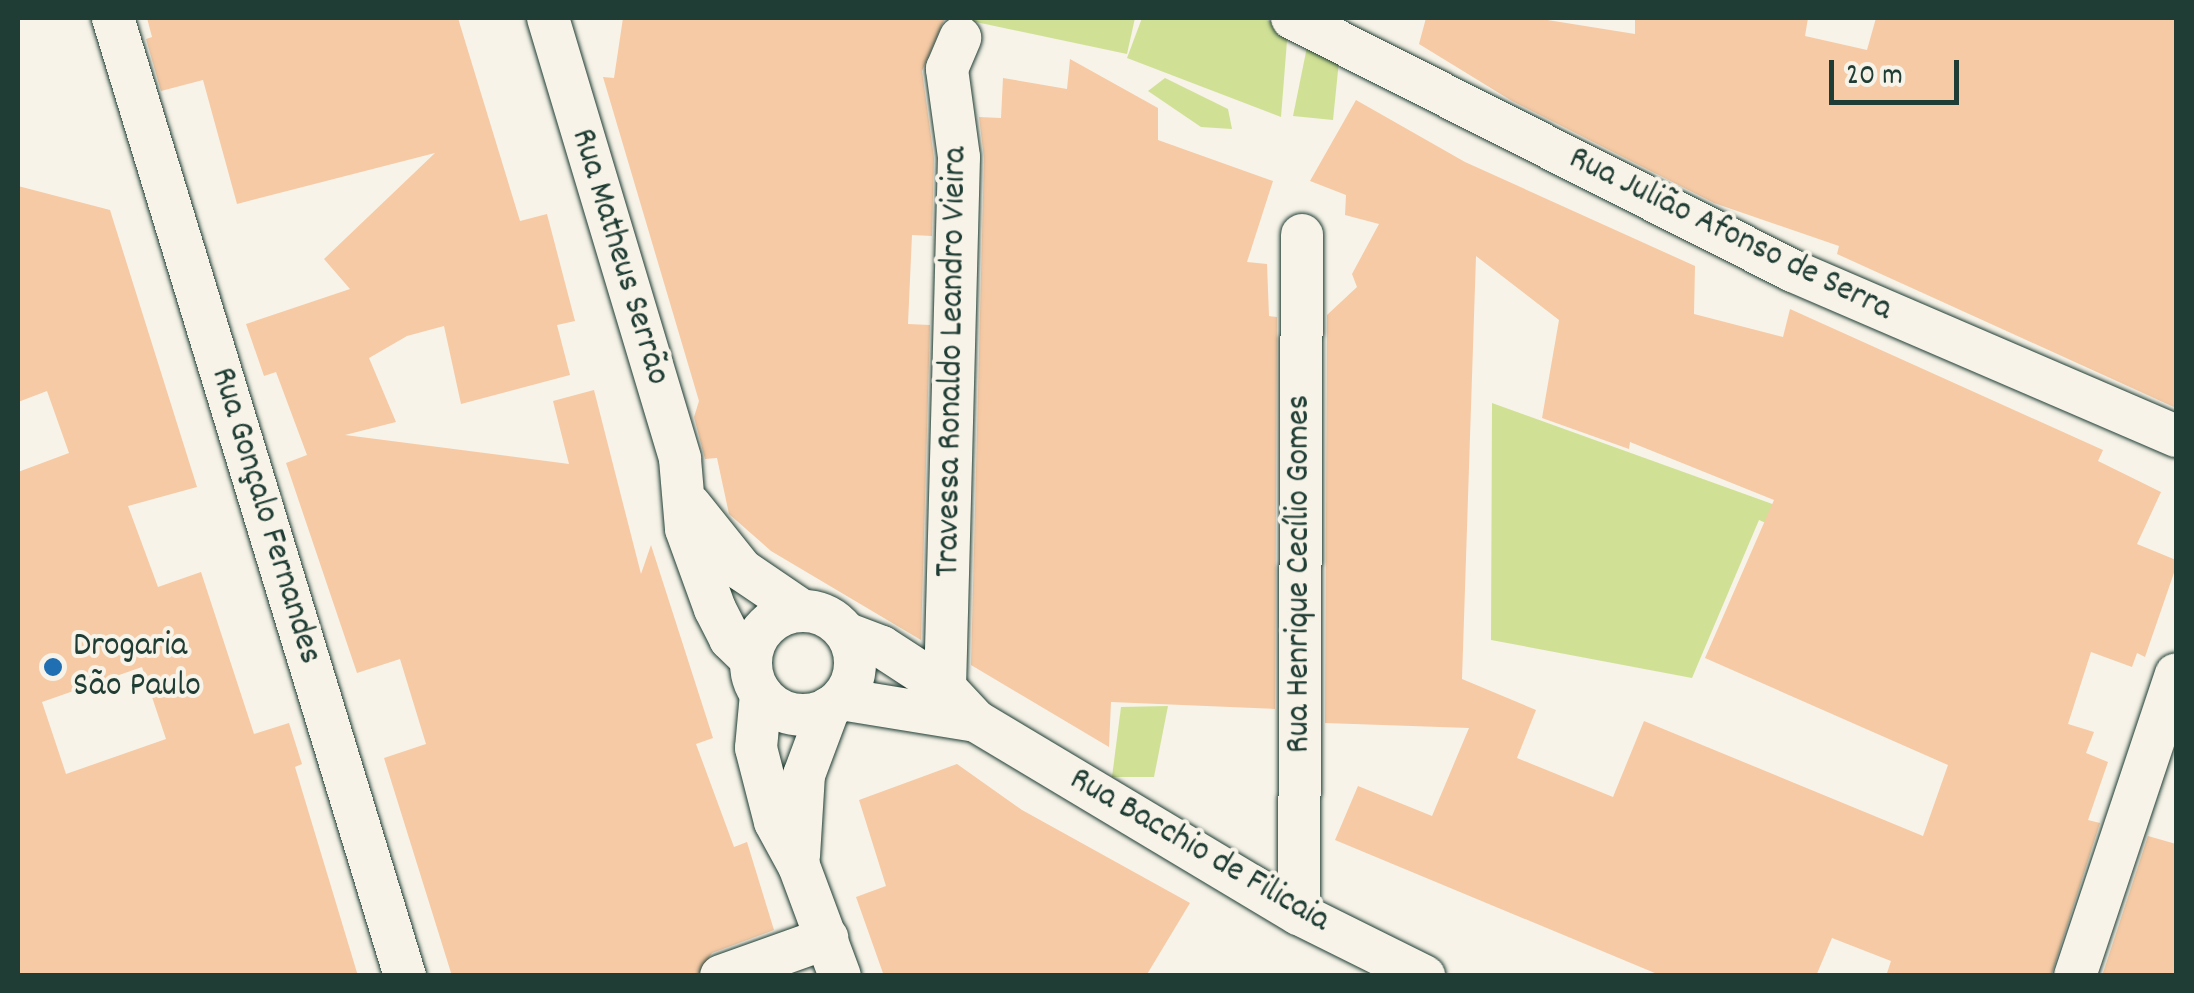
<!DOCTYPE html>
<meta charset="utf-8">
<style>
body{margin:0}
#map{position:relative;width:2194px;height:993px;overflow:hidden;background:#f7f3e8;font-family:Dekko,sans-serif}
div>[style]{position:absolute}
.green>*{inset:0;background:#d0e195}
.building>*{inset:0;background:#f6caa5}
.roads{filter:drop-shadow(0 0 2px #1f3d34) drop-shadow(0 0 2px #1f3d34)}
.street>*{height:42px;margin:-21px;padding:0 21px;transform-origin:21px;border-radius:21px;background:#f7f3e8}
.street>.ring{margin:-21px;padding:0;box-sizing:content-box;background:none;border:42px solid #f7f3e8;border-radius:50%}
.dots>*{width:28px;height:28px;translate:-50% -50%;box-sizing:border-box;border:5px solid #f7f3e8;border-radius:50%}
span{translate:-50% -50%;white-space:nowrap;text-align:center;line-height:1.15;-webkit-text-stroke:8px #f7f3e8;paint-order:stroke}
.street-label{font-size:35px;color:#1f3d34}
.poi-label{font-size:35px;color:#1f3d34}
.left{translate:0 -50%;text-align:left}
.frame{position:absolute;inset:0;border:20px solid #1f3d34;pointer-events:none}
.scale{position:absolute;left:1829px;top:60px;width:130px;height:45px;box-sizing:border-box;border:5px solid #1f3d34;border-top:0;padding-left:12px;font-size:30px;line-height:35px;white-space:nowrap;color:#1f3d34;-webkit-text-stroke:8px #f7f3e8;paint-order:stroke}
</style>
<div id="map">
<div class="green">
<div style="clip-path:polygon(957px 18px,1135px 18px,1127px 54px)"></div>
<div style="clip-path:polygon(1142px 18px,1261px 18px,1288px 28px,1281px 117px,1127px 58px)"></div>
<div style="clip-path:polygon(1308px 42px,1340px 51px,1333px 120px,1293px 116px)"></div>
<div style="clip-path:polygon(1165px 78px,1228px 109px,1232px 129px,1201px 127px,1148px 91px)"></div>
<div style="clip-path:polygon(1492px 403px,2000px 586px,1958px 607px,1759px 520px,1692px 678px,1491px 640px)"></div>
<div style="clip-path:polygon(1168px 706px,1154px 777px,1112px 777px,1121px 707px)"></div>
</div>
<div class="building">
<div style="clip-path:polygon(147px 18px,458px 18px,520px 221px,547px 214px,575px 321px,557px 325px,570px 375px,461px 404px,444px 326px,407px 336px,369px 358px,396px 422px,345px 435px,569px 464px,553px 401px,594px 390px,641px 574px,651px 545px,713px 738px,696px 744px,734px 847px,747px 842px,774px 930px,712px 953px,697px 976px,452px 976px,384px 758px,426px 744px,400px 659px,357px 673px,286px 463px,307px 455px,276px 372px,264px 376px,246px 324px,350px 289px,324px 259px,435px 153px,237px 204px,203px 80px,161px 91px,146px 39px,152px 37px)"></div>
<div style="clip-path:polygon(623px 18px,945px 18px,922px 71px,934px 158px,932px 236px,912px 235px,908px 324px,930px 325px,921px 640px,771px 551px,729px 514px,717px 458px,705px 459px,694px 417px,699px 401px,603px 77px,614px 78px)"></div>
<div style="clip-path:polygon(1426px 18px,1535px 18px,1635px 34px,1635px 18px,1808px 18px,1805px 36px,1867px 50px,1876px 18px,2176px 18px,2176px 408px,1837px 254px,1839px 246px,1714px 203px,1512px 101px,1419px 44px)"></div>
<div style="clip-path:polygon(1070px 59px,1158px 108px,1158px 140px,1273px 181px,1247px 262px,1267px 264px,1269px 316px,1277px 317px,1275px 709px,1111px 702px,1109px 747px,971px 665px,984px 158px,979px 117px,1001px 118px,1003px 78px,1067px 89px)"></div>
<div style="clip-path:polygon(evenodd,1356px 100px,1465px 162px,1695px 266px,1694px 314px,1783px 337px,1790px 309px,2103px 450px,2098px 461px,2161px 492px,2137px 544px,2176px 560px,2176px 567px,2145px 657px,2137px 653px,2132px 667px,2091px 652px,2068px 724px,2094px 732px,2086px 753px,2108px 762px,2088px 820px,2100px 823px,2051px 976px,1886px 976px,1891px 961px,1832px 938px,1816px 976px,1662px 976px,1335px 840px,1358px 786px,1432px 816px,1469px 728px,1325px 723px,1327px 315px,1357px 287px,1352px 274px,1379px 224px,1345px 215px,1346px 195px,1310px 181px,1356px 100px,1476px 256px,1559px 320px,1542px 418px,1629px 449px,1630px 442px,1774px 500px,1705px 658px,1948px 765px,1923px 836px,1644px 721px,1613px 797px,1517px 758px,1536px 710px,1462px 679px,1476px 256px)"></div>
<div style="clip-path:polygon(evenodd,18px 186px,110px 210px,197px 487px,128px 506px,158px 587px,201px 572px,254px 734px,289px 723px,302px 764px,295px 767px,358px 976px,18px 976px,18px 472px,69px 453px,47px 391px,18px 402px,18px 186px,142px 667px,166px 739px,66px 774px,42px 702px,142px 667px)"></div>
<div style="clip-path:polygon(957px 764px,1022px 810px,1190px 903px,1146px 976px,884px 976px,856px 897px,886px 886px,859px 800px)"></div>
<div style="clip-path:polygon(2148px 836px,2176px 844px,2176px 976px,2102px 976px)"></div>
</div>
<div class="roads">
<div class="street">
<div style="left:113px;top:18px;width:1002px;rotate:73.05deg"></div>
<div style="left:548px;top:18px;width:460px;rotate:73.3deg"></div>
<div style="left:680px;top:459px;width:70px;rotate:85.1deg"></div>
<div style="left:686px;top:529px;width:85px;rotate:70.1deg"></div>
<div style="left:715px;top:609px;width:34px;rotate:63deg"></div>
<div style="left:730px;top:639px;width:29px;rotate:44deg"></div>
<div style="left:1292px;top:18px;width:561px;rotate:26.79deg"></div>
<div style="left:1793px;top:271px;width:417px;rotate:23.3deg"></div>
<div style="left:691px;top:506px;width:82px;rotate:51.4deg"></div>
<div style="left:742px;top:570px;width:71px;rotate:34.1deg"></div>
<div class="ring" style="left:751px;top:611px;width:62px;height:62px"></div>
<div style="left:848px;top:634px;width:36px;rotate:21deg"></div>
<div style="left:882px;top:647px;width:75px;rotate:33.1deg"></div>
<div style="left:945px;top:688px;width:45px;rotate:46.8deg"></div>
<div style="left:976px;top:721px;width:376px;rotate:30.9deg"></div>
<div style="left:1299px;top:914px;width:140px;rotate:26.4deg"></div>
<div style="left:945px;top:688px;width:531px;rotate:-88.49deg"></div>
<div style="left:959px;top:157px;width:89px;rotate:-97.8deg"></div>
<div style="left:947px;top:69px;width:34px;rotate:-67deg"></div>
<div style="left:761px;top:694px;width:54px;rotate:95.3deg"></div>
<div style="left:756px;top:748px;width:76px;rotate:75.6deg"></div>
<div style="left:775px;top:822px;width:50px;rotate:61.4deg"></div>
<div style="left:799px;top:866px;width:117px;rotate:69.6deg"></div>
<div style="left:841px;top:699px;width:137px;rotate:9.3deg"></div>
<div style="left:799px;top:856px;width:81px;rotate:-86.5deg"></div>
<div style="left:804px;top:775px;width:72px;rotate:-69.5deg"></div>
<div style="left:1299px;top:914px;width:679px;rotate:-89.75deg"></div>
<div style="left:721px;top:976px;width:113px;rotate:-19.7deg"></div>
<div style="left:2075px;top:976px;width:318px;rotate:-71.5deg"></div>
</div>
</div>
<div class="dots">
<div style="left:53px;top:667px;background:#1f6fb2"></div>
</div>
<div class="street-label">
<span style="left:1730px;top:235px;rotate:26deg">Rua Julião Afonso de Serra</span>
<span style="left:619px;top:257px;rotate:73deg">Rua Matheus Serrão</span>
<span style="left:953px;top:362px;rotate:-89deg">Travessa Ronaldo Leandro Vieira</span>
<span style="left:265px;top:516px;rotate:73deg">Rua Gonçalo Fernandes</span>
<span style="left:1300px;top:574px;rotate:-90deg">Rua Henrique Cecílio Gomes</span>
<span style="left:1199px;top:851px;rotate:30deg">Rua Bacchio de Filicaia</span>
</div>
<div class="poi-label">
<span class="left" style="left:73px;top:667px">Drogaria<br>São Paulo</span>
</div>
<div class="frame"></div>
<div class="scale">20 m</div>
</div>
